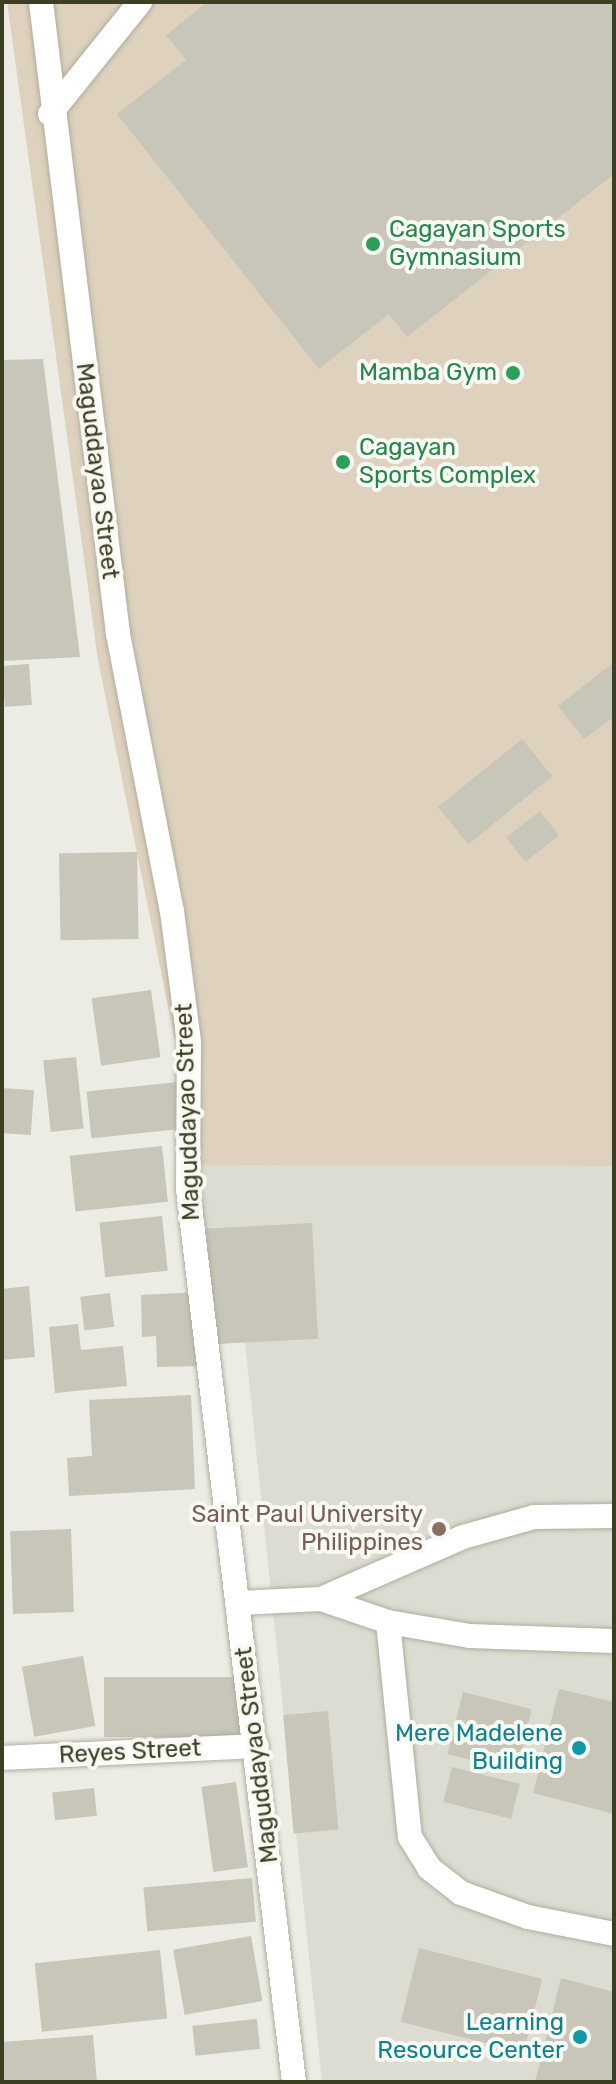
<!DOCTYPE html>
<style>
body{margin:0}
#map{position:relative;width:616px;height:2084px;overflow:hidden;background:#edece4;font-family:Rubik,sans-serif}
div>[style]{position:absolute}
.built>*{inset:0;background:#dddcd2}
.green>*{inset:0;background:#ded1bd}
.building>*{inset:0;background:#c8c6b9;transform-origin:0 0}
.roads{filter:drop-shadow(0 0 2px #aeae9f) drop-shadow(0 0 2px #aeae9f)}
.minor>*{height:24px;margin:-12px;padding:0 12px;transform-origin:12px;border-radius:12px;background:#fff}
.dots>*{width:22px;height:22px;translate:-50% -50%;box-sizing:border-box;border:4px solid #f9f9f4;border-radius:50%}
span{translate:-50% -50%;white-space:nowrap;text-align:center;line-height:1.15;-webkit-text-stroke:8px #f9f9f4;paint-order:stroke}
.leisure-label{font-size:24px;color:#27864d}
.left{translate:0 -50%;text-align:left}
.right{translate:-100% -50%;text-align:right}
.street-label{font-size:24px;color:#3d3f23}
.education-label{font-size:24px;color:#785e54}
.culture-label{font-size:24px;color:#0d838f}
.frame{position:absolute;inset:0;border:4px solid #3d3f23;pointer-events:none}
</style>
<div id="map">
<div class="built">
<div style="clip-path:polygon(200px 1165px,614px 1166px,614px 2082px,322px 2082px,245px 1343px,202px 1229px)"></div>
</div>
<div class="green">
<div style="clip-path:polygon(7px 2px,614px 2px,614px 1166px,200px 1165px,98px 660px)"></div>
</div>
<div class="building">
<div style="clip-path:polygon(207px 2px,614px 2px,614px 174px,407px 337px,389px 314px,319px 369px,117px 114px,186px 60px,166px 35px)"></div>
<div style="clip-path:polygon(43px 359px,80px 657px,2px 661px,2px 360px)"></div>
<div style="clip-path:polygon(614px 662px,614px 717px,584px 739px,558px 706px)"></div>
<div style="left:29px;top:664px;width:41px;height:27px;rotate:86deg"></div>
<div style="left:522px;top:739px;width:48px;height:108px;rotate:51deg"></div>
<div style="left:540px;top:811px;width:31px;height:43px;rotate:52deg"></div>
<div style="left:137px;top:852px;width:87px;height:78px;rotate:89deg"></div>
<div style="left:151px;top:990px;width:68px;height:60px;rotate:82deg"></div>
<div style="left:76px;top:1057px;width:72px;height:33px;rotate:84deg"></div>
<div style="left:178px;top:1082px;width:47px;height:92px;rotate:84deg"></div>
<div style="left:2px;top:1088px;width:32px;height:45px;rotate:4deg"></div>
<div style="left:162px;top:1146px;width:56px;height:93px;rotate:84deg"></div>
<div style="left:162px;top:1216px;width:55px;height:63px;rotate:84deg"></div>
<div style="left:312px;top:1223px;width:116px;height:110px;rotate:87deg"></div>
<div style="clip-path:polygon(29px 1286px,35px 1357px,2px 1360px,2px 1289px)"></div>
<div style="clip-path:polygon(198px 1292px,200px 1366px,157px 1367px,156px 1336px,142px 1337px,141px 1295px)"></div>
<div style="left:110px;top:1293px;width:34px;height:30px;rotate:83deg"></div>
<div style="clip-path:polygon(78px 1324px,81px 1350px,123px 1346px,127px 1386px,55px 1393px,49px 1327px)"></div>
<div style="clip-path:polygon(191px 1395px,195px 1489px,69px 1496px,67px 1458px,92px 1456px,89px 1400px)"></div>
<div style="left:71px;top:1529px;width:83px;height:61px;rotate:88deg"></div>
<div style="left:83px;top:1656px;width:71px;height:62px;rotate:80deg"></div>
<div style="left:104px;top:1677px;width:143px;height:60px"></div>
<div style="clip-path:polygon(559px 1689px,614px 1702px,614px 1814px,533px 1793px)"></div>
<div style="left:463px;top:1692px;width:71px;height:64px;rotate:14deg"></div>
<div style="left:328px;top:1711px;width:119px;height:45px;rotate:85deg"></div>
<div style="left:452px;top:1767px;width:70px;height:36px;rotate:14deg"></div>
<div style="left:236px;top:1782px;width:86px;height:35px;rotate:82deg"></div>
<div style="left:94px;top:1788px;width:28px;height:42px;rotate:84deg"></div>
<div style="left:252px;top:1878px;width:44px;height:109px;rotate:85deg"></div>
<div style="left:251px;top:1936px;width:66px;height:79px;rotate:80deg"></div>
<div style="left:419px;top:1948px;width:127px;height:76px;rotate:14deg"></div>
<div style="left:160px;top:1950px;width:69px;height:126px;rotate:84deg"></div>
<div style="clip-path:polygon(561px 1978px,614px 1992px,614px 2082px,535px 2082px)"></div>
<div style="left:257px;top:2019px;width:30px;height:65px;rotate:84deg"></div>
<div style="clip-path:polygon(93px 2035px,97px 2082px,2px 2082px,2px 2042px)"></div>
</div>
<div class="roads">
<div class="minor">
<div style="left:41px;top:2px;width:637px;rotate:83.05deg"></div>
<div style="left:118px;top:634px;width:282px;rotate:79deg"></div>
<div style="left:172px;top:911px;width:132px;rotate:82.6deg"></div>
<div style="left:189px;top:1042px;width:147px;rotate:90.4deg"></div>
<div style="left:188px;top:1189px;width:899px;rotate:83.23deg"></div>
<div style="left:50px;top:114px;width:144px;rotate:-51.2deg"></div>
<div style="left:321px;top:1599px;width:71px;rotate:18.9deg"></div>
<div style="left:388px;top:1622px;width:83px;rotate:9.7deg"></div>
<div style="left:470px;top:1636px;width:144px;rotate:2deg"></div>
<div style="left:239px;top:1603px;width:82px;rotate:-2.8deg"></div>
<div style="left:321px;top:1599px;width:155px;rotate:-23.6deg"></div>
<div style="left:463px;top:1537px;width:74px;rotate:-15.7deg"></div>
<div style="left:534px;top:1517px;width:80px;rotate:-0.7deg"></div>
<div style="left:388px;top:1622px;width:216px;rotate:84.2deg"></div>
<div style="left:410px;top:1837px;width:36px;rotate:58deg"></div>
<div style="left:429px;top:1868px;width:41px;rotate:38deg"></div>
<div style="left:461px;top:1893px;width:71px;rotate:19.7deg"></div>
<div style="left:528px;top:1917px;width:88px;rotate:11.2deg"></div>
<div style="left:2px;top:1758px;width:255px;rotate:-2.7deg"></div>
</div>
</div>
<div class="dots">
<div style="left:373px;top:244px;background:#2e9e5b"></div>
<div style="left:513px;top:373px;background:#2e9e5b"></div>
<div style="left:343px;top:462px;background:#2e9e5b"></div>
<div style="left:439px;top:1529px;background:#8d6e63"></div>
<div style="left:579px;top:1748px;background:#0f9aa8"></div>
<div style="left:580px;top:2037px;background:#0f9aa8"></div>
</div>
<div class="leisure-label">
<span class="left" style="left:389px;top:244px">Cagayan Sports<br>Gymnasium</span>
<span class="right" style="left:497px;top:373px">Mamba Gym</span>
<span class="left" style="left:359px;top:462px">Cagayan<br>Sports Complex</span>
</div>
<div class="street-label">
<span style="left:97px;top:471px;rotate:83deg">Maguddayao Street</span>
<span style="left:188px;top:1112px;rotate:-92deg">Maguddayao Street</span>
<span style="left:130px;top:1752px;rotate:-3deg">Reyes Street</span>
<span style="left:257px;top:1755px;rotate:-97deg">Maguddayao Street</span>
</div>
<div class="education-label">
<span class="right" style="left:423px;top:1529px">Saint Paul University<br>Philippines</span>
</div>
<div class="culture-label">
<span class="right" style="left:563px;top:1748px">Mere Madelene<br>Building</span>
<span class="right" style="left:564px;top:2037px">Learning<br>Resource Center</span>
</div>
<div class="frame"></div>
</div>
